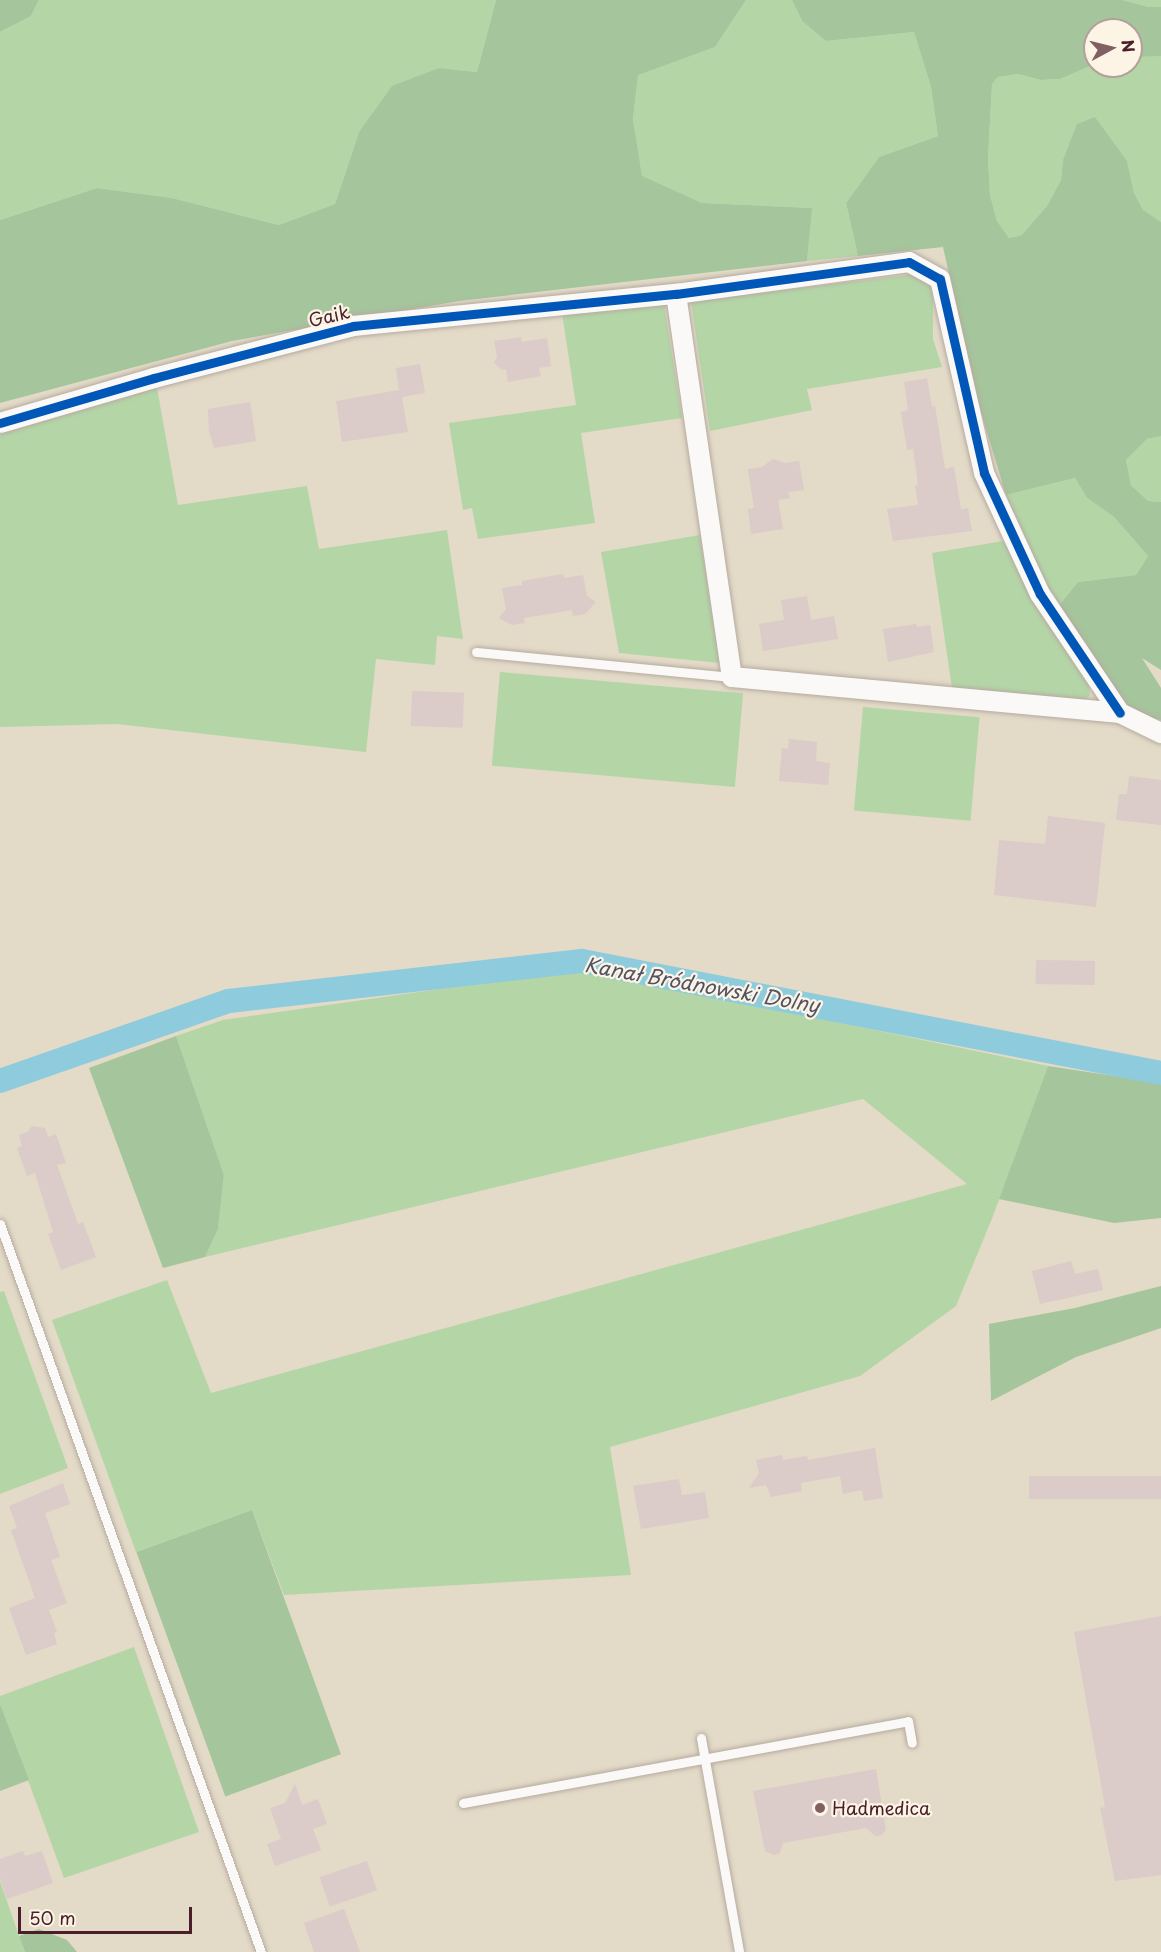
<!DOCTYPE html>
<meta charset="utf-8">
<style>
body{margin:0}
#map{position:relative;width:1161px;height:1952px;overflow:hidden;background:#e3dac7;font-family:"Playpen Sans",sans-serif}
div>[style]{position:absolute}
.green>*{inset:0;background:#b4d6a7;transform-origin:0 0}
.forest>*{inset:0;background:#a5c59c;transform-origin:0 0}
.canal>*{height:24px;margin:-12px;padding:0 12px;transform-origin:12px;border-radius:12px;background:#8dcbdd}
.building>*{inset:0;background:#dbcbc9;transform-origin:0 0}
.roads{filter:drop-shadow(0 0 2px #b5aba0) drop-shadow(0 0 2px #b5aba0)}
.service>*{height:9px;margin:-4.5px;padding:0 4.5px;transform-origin:4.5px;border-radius:4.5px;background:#fbf9f7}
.minor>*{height:20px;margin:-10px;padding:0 10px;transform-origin:10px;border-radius:10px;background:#fbf9f7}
.cycleway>*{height:9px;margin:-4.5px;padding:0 4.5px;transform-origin:4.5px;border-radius:4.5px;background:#0057b8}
.dots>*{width:16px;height:16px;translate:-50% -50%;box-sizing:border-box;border:3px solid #fcf5e5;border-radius:50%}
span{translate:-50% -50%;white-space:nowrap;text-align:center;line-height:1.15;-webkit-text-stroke:4.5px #fcf5e5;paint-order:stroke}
.street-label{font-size:18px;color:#4a1f2b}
.poi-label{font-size:18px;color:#4a1f2b}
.left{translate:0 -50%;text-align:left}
.water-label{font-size:20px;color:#535163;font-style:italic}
.north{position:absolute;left:1083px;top:18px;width:60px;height:60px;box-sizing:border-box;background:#fcf5e5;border:2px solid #b59f9b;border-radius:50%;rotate:83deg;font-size:16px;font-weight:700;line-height:24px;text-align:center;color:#4a1f2b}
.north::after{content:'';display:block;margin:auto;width:21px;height:27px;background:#806062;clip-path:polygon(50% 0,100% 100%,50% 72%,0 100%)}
.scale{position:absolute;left:18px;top:1907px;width:174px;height:27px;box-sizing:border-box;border:3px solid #4a1f2b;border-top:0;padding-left:8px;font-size:18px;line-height:21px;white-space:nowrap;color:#4a1f2b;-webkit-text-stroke:4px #fcf5e5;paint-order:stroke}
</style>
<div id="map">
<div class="green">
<div style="clip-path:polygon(39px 0,496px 0,477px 72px,439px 68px,359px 132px,335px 204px,279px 225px,172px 198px,97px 188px,0 220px,0 32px,31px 16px)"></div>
<div style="clip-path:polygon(746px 0,792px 0,802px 21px,826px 41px,914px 32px,931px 87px,938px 136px,879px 157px,846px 203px,858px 256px,807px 261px,811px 208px,702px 203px,642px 177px,633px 119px,638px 74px,715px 47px)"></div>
<div style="clip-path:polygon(1122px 0,1161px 0,1161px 7px,1149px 7px)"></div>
<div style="clip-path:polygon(1146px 55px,1161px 56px,1161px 222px,1143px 211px,1134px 193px,1127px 161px,1063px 160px,1061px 180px,1047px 206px,1023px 235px,1009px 238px,997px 221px,990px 195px,988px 159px,992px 84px,998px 77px,1018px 74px,1041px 80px,1060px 79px,1095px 64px,1131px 66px,1131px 57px)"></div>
<div style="clip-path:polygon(917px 274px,933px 289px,933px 339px,942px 367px,807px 389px,812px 410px,710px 431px,691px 301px)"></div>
<div style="clip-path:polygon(664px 304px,682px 418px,581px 433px,595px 523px,478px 539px,472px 508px,463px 510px,449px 423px,576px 405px,562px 313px)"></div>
<div style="clip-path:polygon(157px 388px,178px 505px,307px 486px,319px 549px,447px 530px,463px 639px,437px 636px,435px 665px,376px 659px,366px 752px,117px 724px,0 727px,0 434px)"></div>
<div style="clip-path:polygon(1161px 436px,1161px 502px,1148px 501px,1131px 485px,1126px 460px,1147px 439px)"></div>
<div style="clip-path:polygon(1075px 478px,1087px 498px,1114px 517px,1148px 556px,1136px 575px,1078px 582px,1057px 608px,1006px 495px)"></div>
<div style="clip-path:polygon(700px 535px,720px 663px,619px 653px,601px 552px)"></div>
<div style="clip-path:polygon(1003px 541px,1065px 648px,1088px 681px,1090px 695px,1085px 700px,952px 688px,932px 553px)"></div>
<div style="left:500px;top:672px;width:244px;height:94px;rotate:5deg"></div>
<div style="left:863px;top:707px;width:117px;height:104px;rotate:5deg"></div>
<div style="clip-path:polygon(581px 969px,1048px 1066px,993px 1216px,956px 1306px,860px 1376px,610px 1447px,631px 1575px,284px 1595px,252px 1510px,136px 1552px,52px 1320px,167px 1280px,211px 1393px,967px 1184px,863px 1099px,205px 1257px,218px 1229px,224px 1175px,176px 1036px,223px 1020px)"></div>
<div style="clip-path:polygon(4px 1291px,68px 1468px,0 1494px,0 1292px)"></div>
<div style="clip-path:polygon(134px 1647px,199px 1832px,64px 1878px,0 1704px,0 1696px)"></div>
<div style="clip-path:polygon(0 1881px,19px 1936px,25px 1952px,0 1952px)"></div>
</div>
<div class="forest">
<div style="clip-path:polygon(0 0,39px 0,31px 16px,0 32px)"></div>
<div style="clip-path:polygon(496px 0,746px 0,715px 47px,638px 75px,633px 119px,642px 176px,702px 203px,812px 208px,807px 261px,459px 301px,232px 341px,0 403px,0 220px,97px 188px,172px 198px,279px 225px,335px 204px,359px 132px,392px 86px,439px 68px,477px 72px)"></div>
<div style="clip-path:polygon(792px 0,1122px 0,1149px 7px,1161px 7px,1161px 56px,1131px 57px,1131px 30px,1095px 30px,1095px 64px,1060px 79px,1041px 80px,1018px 74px,998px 77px,992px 84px,988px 159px,990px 195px,997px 221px,1009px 238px,1022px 235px,1047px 206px,1061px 180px,1063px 160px,1077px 124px,1095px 117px,1127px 161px,1134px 193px,1143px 210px,1161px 222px,1161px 436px,1147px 439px,1126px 460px,1131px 485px,1148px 501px,1161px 502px,1161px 670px,1142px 658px,1161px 688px,1161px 720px,1127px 712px,1057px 608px,1078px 582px,1136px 575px,1148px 556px,1114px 517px,1087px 498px,1075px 478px,1006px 495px,978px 402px,943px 247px,858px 256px,846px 203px,879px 157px,938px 136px,931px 87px,914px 32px,826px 41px,802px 21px)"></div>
<div style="clip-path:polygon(176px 1036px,224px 1175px,218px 1229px,205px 1257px,163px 1268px,89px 1068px)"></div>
<div style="clip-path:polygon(1048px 1066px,1161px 1083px,1161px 1218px,1114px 1223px,999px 1199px)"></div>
<div style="clip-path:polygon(1161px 1286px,1161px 1328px,1076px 1357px,991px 1401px,989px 1324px,1075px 1308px)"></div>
<div style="left:252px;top:1510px;width:260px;height:123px;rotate:70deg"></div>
<div style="clip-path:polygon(0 1704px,29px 1780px,0 1791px)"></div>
<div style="clip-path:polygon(39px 1929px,67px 1940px,77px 1952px,25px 1952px,19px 1936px)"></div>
</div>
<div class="canal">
<div style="left:0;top:1081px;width:243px;rotate:-19.3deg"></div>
<div style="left:229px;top:1001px;width:355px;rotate:-6.5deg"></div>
<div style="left:582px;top:961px;width:590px;rotate:10.95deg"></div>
</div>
<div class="building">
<div style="clip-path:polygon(521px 337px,522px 342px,547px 338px,551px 366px,539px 368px,541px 376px,508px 382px,506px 369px,502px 370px,494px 363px,497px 356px,494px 341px)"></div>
<div style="clip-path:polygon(420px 364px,425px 393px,402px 397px,408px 432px,342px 442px,336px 401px,399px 390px,396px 368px)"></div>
<div style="clip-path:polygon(927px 378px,932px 407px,935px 406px,945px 469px,954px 467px,961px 509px,968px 508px,972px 531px,893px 541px,887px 509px,918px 505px,915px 486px,918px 485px,913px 449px,907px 450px,901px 412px,908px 410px,904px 382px)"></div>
<div style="clip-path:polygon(250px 402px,256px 441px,214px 448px,209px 431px,208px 409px)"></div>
<div style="clip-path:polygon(773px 459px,785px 463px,799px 461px,804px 490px,788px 492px,790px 498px,778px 500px,783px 529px,751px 534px,748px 509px,754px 508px,748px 469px,762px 467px)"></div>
<div style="clip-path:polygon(563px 574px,564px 578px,583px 575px,587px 596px,596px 602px,585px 614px,573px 616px,572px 610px,524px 618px,525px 623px,512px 625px,499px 618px,506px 609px,502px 588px,522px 585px,522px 581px)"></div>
<div style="clip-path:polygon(807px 596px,811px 620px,834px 616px,838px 639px,763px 651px,759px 624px,784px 620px,781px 600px)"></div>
<div style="clip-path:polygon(916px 624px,917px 627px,930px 625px,934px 652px,888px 662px,883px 629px)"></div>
<div style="left:412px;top:691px;width:52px;height:35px;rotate:2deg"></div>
<div style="clip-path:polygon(789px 739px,817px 742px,816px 761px,830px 763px,828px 785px,779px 781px,782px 748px,788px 749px)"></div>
<div style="clip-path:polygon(1129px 776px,1161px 780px,1161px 825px,1116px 820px,1119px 794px,1127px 794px)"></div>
<div style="clip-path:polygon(1048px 816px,1105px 823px,1096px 907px,994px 895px,999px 840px,1045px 844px)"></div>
<div style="left:1036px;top:960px;width:59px;height:24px;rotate:1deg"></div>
<div style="clip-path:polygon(32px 1126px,45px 1128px,48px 1137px,56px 1134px,66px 1163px,57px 1165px,78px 1224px,83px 1222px,96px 1257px,61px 1270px,48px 1234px,53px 1232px,35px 1173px,27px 1176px,17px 1148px,22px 1146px,19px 1135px,28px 1132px)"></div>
<div style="clip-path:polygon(1071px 1261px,1075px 1274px,1098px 1269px,1103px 1290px,1040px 1304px,1032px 1271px)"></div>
<div style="clip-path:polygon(875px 1448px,883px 1498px,864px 1501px,862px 1490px,843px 1494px,840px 1476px,801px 1483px,802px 1491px,771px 1497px,766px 1485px,749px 1488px,759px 1473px,756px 1460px,782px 1455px,783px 1460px,807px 1456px,808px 1460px)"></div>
<div style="left:1161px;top:1476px;width:23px;height:132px;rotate:90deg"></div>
<div style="clip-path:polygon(679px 1479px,682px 1495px,705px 1492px,709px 1518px,641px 1529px,633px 1486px)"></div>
<div style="clip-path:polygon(63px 1483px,70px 1504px,45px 1513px,60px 1557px,51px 1560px,67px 1603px,49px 1610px,57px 1632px,54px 1633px,57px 1644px,26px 1655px,9px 1608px,35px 1598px,11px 1530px,17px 1528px,9px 1506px)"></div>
<div style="clip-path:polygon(1161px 1616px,1161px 1875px,1115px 1881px,1100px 1808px,1105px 1807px,1074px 1632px)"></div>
<div style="clip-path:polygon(876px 1769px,886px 1830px,882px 1835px,875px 1836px,866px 1828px,783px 1843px,780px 1853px,774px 1855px,765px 1851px,753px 1791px)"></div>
<div style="clip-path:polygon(295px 1784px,302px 1805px,318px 1799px,327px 1824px,313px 1829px,321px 1850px,275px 1866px,267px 1844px,281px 1839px,270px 1808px,285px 1803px)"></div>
<div style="clip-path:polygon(23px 1851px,25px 1856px,42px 1851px,53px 1883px,7px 1899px,0 1878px,0 1859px)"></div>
<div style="left:367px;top:1861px;width:31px;height:50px;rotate:71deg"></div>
<div style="clip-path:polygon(344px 1909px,360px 1952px,314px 1952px,304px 1923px)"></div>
</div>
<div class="roads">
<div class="service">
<div style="left:476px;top:652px;width:257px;rotate:5.6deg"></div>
<div style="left:0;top:1224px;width:773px;rotate:70.28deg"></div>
<div style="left:701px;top:1738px;width:217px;rotate:79.9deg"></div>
<div style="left:463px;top:1803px;width:452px;rotate:-10.4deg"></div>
<div style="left:908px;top:1721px;width:22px;rotate:80deg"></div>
</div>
<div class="minor">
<div style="left:676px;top:294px;width:387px;rotate:81.7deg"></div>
<div style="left:732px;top:677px;width:390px;rotate:5.3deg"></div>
<div style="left:1120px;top:713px;width:46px;rotate:26deg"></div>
<div style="left:0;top:423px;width:160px;rotate:-16.3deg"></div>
<div style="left:154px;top:378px;width:206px;rotate:-14.6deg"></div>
<div style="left:353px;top:326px;width:325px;rotate:-5.7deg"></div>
<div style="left:676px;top:294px;width:235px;rotate:-7.8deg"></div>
<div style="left:909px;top:262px;width:35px;rotate:29deg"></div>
<div style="left:940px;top:279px;width:199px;rotate:77.2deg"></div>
<div style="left:984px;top:473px;width:133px;rotate:65.2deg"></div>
<div style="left:1040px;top:594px;width:143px;rotate:56.1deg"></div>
</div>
</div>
<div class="cycleway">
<div style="left:0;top:423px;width:160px;rotate:-16.3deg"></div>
<div style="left:154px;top:378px;width:206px;rotate:-14.6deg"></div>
<div style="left:353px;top:326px;width:325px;rotate:-5.7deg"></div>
<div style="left:676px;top:294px;width:235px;rotate:-7.8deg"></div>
<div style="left:909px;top:262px;width:35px;rotate:29deg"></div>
<div style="left:940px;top:279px;width:199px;rotate:77.2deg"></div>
<div style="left:984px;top:473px;width:133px;rotate:65.2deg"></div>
<div style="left:1040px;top:594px;width:143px;rotate:56.1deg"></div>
</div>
<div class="dots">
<div style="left:820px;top:1808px;background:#806062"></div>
</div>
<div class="street-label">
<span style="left:329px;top:316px;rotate:-13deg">Gaik</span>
</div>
<div class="poi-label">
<span class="left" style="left:832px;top:1808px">Hadmedica</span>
</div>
<div class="water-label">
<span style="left:702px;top:985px;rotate:10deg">Kanał Bródnowski Dolny</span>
</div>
<div class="north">N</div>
<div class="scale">50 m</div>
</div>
